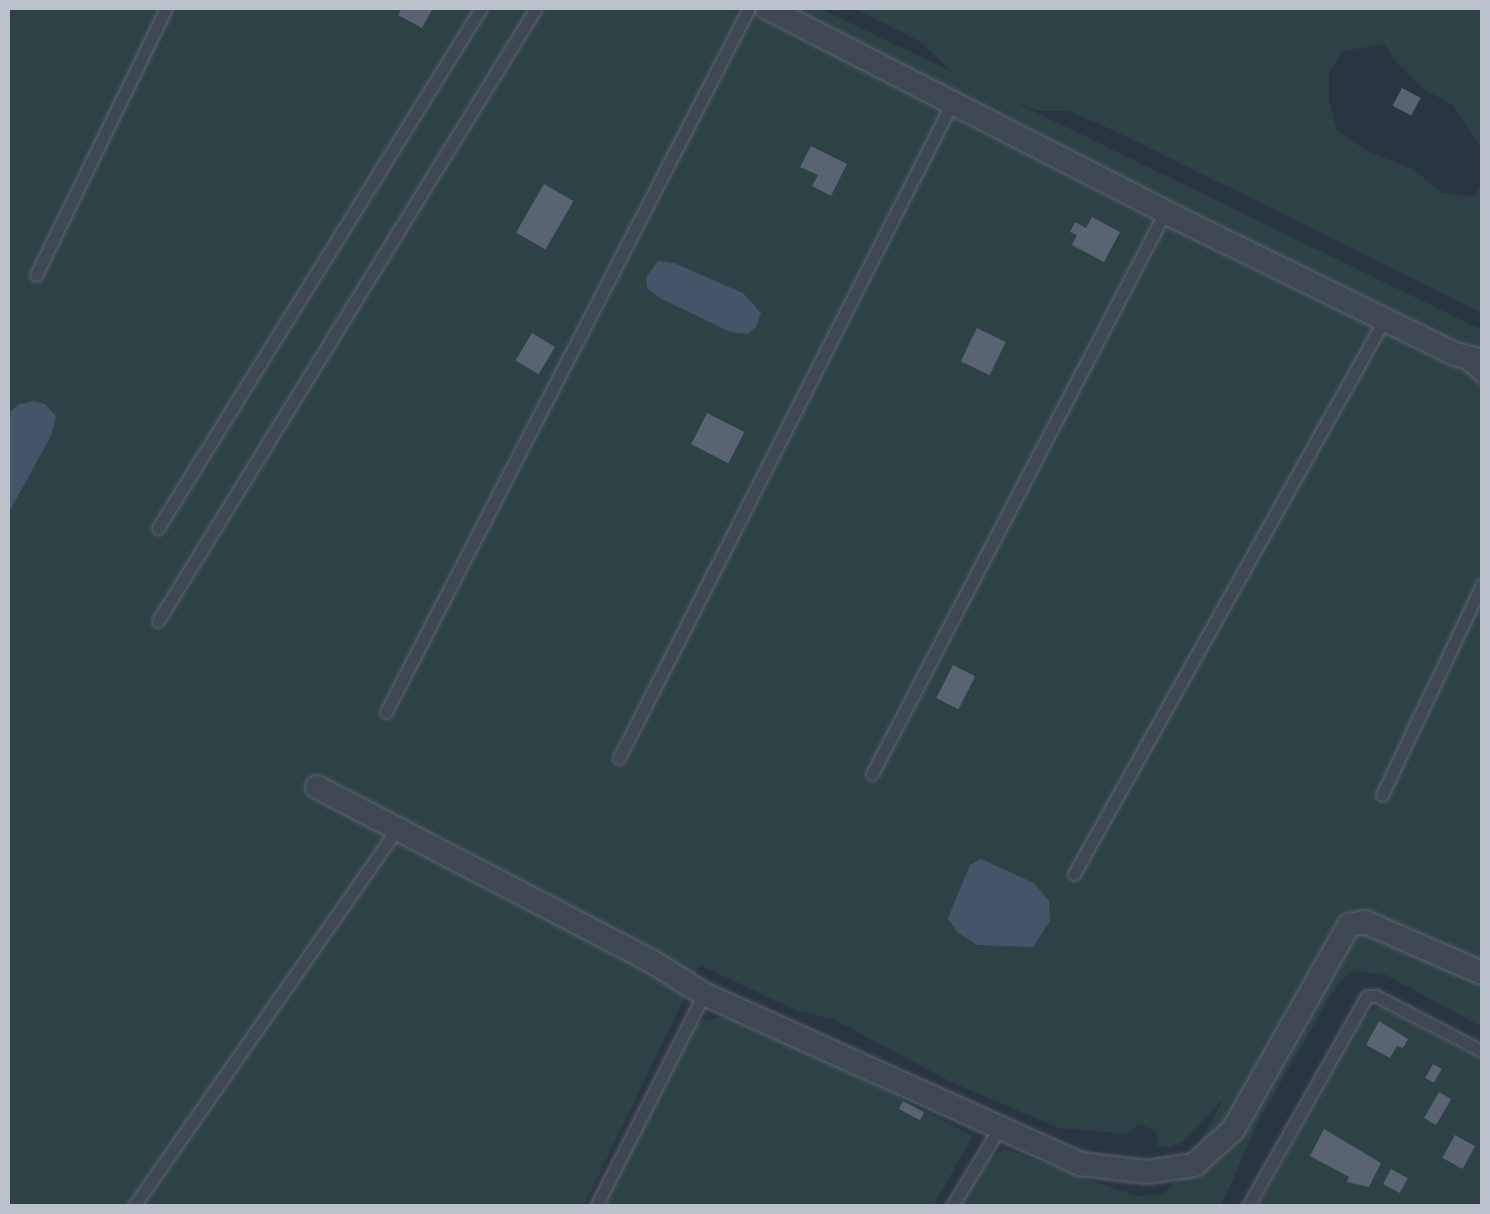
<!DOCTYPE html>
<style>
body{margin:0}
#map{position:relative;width:1490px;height:1214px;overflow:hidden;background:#2a3542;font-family:Roboto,sans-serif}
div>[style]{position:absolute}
.green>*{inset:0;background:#2d4244}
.water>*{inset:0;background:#44556a}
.building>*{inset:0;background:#596371;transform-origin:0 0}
.roads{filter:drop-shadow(0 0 2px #5d656f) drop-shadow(0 0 2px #5d656f)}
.lane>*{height:11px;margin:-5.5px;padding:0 5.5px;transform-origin:5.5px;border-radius:5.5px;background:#3e4752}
.street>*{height:22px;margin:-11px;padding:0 11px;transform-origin:11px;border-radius:11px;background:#3e4752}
span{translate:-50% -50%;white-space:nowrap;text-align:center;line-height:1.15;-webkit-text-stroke:8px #232c37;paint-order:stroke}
.frame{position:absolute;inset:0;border:10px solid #bcc2cb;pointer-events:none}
</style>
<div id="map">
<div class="green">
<div style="clip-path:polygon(8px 8px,819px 8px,952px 72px,919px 41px,854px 8px,1482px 8px,1482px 150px,1453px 105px,1425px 90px,1394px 60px,1385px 44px,1342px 51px,1329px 73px,1329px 98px,1337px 131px,1369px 152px,1413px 169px,1442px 193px,1475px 196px,1482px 184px,1482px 313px,1117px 132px,1069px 111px,1040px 111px,1015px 102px,1482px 330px,1482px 1027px,1384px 974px,1351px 971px,1336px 987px,1259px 1120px,1221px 1206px,951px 1206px,979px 1164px,1005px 1149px,1135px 1196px,1164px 1194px,1182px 1174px,1224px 1098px,1183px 1142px,1169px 1148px,1158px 1146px,1156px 1131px,1139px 1124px,1127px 1134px,1059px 1128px,953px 1083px,835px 1020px,795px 1010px,700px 965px,584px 1206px,8px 1206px)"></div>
<div style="clip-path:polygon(1380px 1007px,1482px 1060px,1482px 1206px,1258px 1206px,1363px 1015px)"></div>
<div style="clip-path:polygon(739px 1016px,973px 1136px,933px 1206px,604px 1206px,685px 1038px,701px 1020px)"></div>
</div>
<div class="water">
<div style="clip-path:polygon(658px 261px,674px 263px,743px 293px,761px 313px,756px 327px,748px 334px,730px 332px,660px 298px,647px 288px,646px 277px)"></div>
<div style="clip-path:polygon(34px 401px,45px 404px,56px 416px,51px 436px,8px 514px,8px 414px,19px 404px)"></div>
<div style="clip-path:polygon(981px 859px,1034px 883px,1049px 901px,1050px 921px,1033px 947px,977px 945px,957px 932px,948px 918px,970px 865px)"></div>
</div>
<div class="building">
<div style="clip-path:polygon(402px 8px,433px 8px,422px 28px,398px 15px)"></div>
<div style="left:1402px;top:88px;width:21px;height:20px;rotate:28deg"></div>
<div style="clip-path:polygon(811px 146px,847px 164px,831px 196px,812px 186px,818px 175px,800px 167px)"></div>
<div style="left:544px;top:184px;width:34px;height:56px;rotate:30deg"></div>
<div style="clip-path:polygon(1092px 217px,1120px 232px,1104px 262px,1072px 245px,1077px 235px,1070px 232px,1075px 222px,1086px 228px)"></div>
<div style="left:977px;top:328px;width:32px;height:37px;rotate:26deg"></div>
<div style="left:532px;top:333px;width:27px;height:32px;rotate:31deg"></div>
<div style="left:707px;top:413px;width:42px;height:35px;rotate:27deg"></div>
<div style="left:953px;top:665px;width:25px;height:37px;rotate:27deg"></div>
<div style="clip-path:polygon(1379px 1021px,1408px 1039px,1403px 1048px,1397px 1046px,1390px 1058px,1366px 1045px)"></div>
<div style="left:1433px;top:1064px;width:10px;height:16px;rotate:29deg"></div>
<div style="left:1439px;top:1092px;width:14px;height:30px;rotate:30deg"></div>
<div style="left:903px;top:1101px;width:24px;height:9px;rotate:28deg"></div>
<div style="clip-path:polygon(1324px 1129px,1381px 1163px,1369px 1187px,1347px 1182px,1349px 1177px,1310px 1156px)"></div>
<div style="left:1455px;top:1135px;width:23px;height:26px;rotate:29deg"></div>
<div style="left:1391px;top:1169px;width:19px;height:17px;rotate:28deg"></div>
</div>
<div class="roads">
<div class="lane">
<div style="left:36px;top:275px;width:297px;rotate:-64deg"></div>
<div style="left:1466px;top:363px;width:21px;rotate:41deg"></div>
<div style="left:158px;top:528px;width:612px;rotate:-58.15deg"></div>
<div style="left:158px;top:621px;width:720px;rotate:-58.34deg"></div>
<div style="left:386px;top:712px;width:792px;rotate:-62.72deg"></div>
<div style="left:619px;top:758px;width:737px;rotate:-63.05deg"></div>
<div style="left:872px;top:774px;width:634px;rotate:-62.46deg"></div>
<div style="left:1382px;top:795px;width:233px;rotate:-64.6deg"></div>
<div style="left:1074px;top:874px;width:635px;rotate:-60.77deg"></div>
<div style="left:134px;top:1206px;width:460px;rotate:-55.1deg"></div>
<div style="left:596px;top:1206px;width:238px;rotate:-63deg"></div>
<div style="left:952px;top:1206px;width:92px;rotate:-58.7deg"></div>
<div style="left:1248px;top:1206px;width:241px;rotate:-60.5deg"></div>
<div style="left:1367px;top:996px;width:9px"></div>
<div style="left:1376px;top:996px;width:119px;rotate:27.4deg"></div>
</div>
<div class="street">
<div style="left:767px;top:8px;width:447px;rotate:27.1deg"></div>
<div style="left:1165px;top:212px;width:323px;rotate:26.1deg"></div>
<div style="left:1455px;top:354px;width:28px;rotate:15deg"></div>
<div style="left:317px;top:787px;width:377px;rotate:27.5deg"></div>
<div style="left:651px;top:961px;width:62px;rotate:31.9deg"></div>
<div style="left:704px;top:994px;width:414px;rotate:24.3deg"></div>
<div style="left:1081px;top:1164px;width:66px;rotate:6.9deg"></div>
<div style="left:1147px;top:1172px;width:48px;rotate:-8.5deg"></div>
<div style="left:1194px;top:1165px;width:52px;rotate:-41.9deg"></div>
<div style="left:1233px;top:1130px;width:236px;rotate:-60.5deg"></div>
<div style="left:1349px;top:925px;width:16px;rotate:-11deg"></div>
<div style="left:1365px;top:922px;width:128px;rotate:23.6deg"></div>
</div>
</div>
<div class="frame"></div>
</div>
